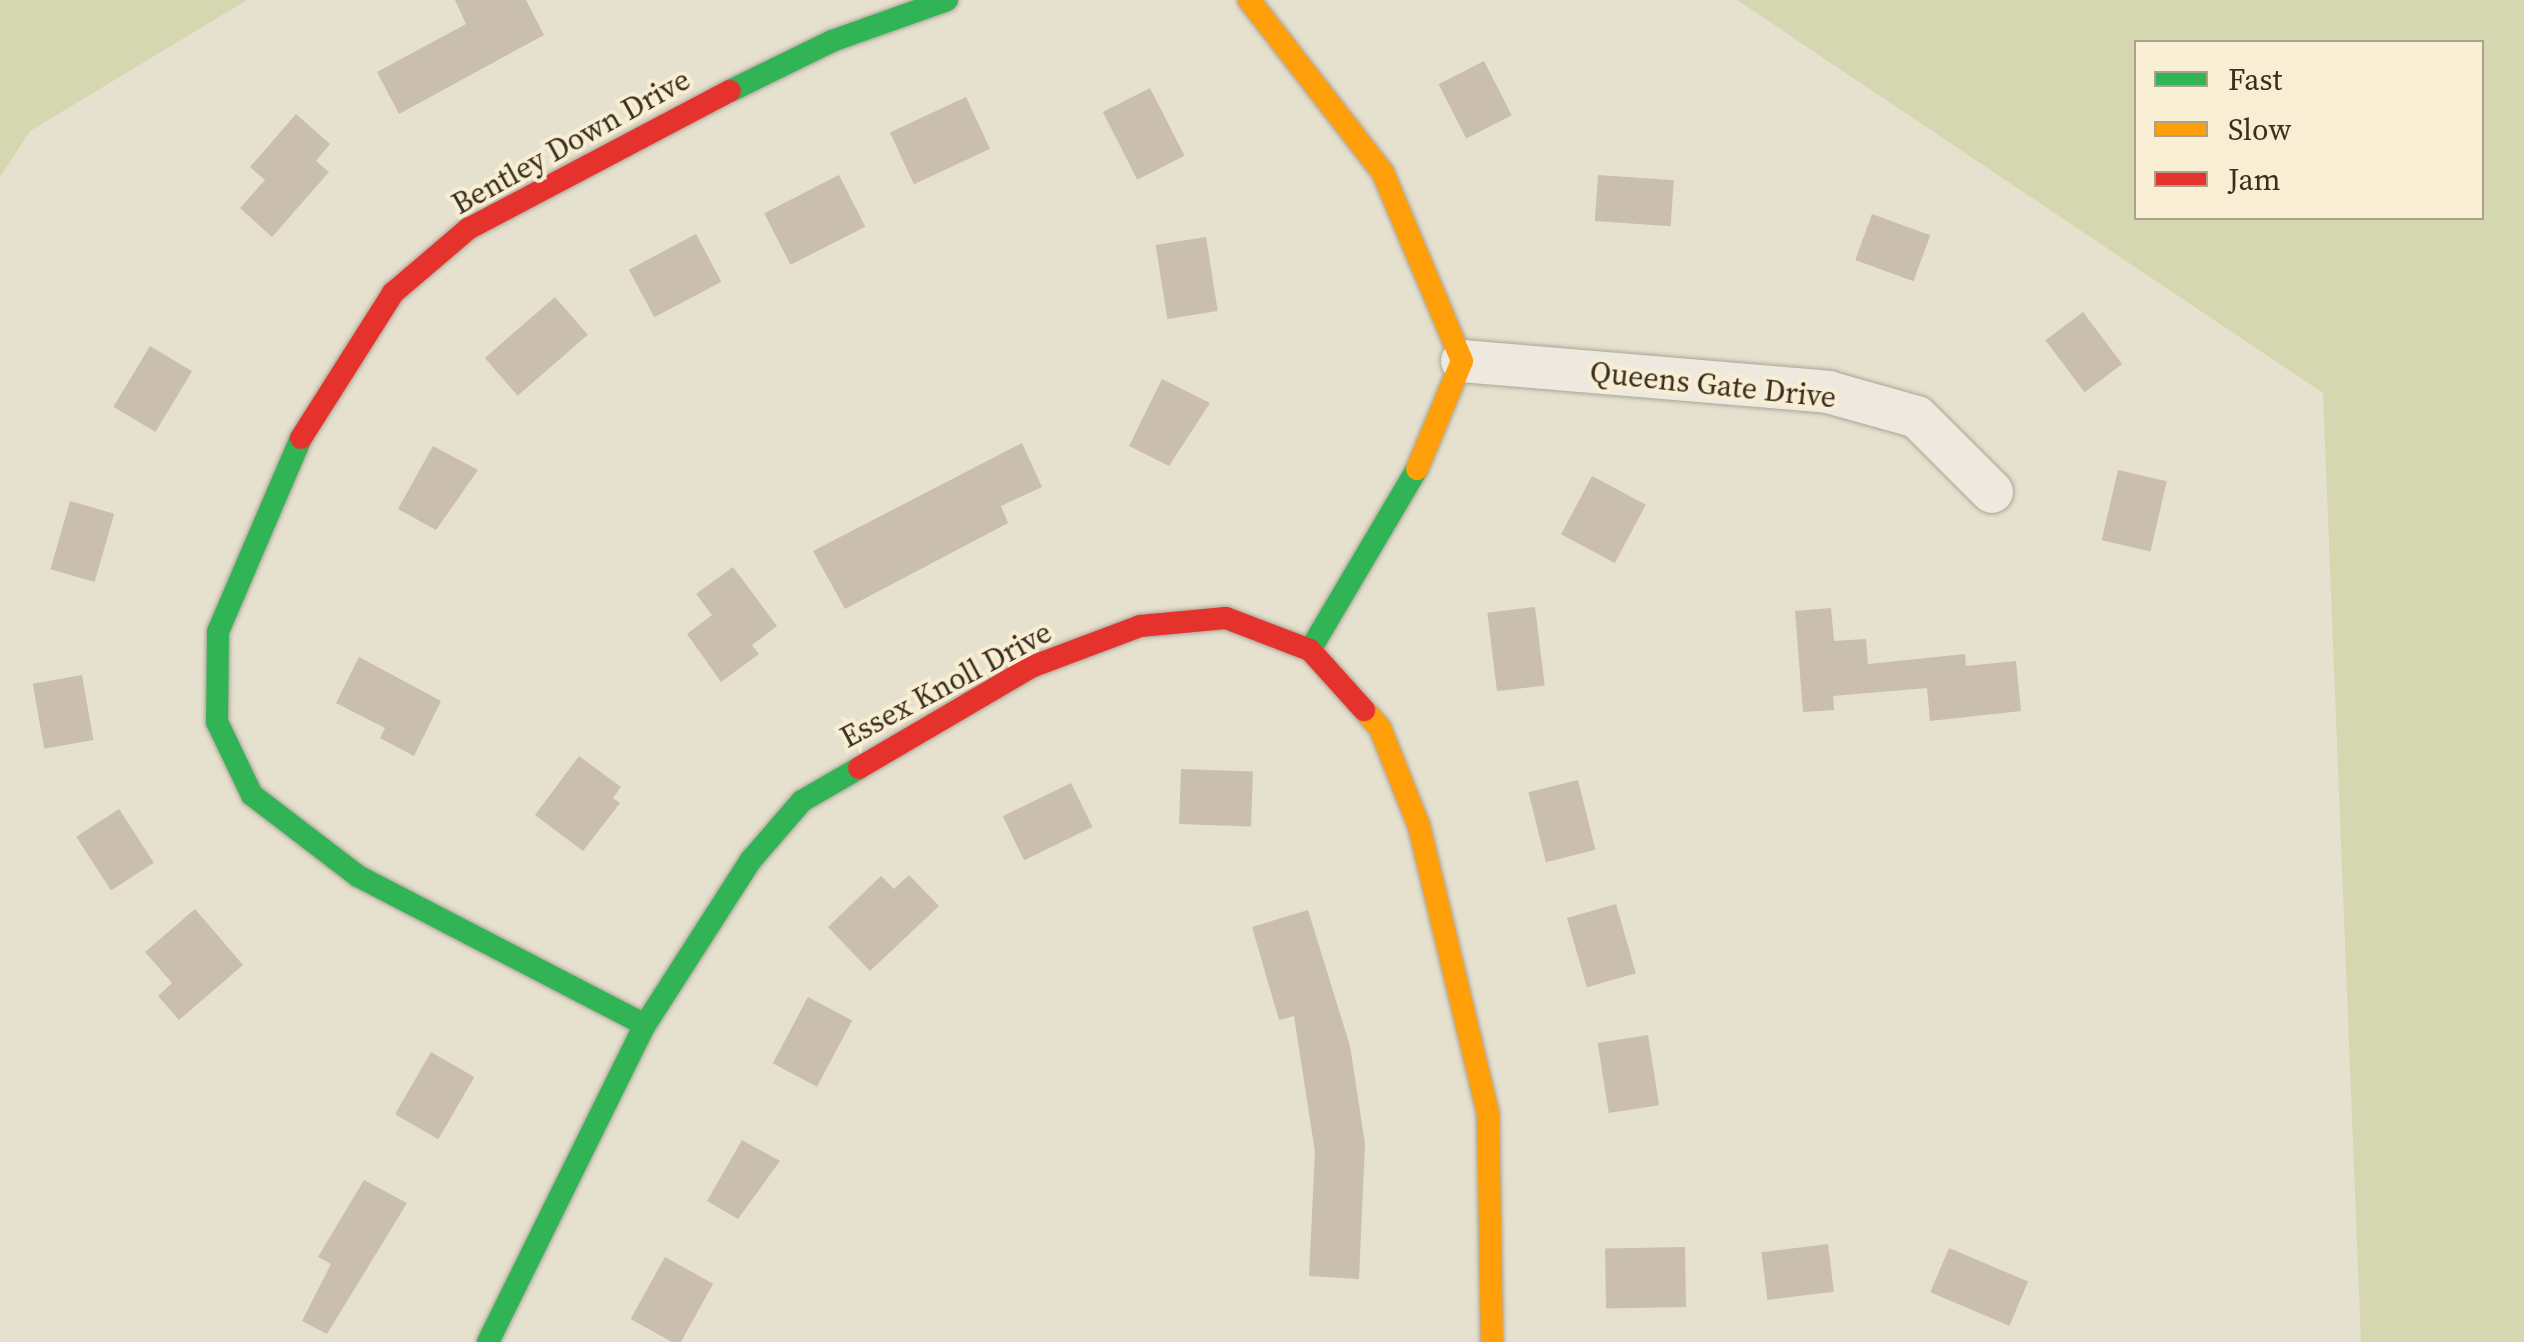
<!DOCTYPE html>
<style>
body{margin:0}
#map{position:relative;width:2524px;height:1342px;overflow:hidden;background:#e6e0ce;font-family:"Source Serif 4",serif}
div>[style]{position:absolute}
.green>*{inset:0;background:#d4d7b0}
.building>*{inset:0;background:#cabeaf;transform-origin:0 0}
.roads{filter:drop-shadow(0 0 2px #aba496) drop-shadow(0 0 2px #aba496)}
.street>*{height:42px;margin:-21px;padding:0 21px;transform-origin:21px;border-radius:21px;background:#eee9df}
.fast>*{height:22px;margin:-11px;padding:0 11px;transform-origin:11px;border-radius:11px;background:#30b455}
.slow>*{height:22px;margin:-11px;padding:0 11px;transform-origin:11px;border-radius:11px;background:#ff9f0a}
.jam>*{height:22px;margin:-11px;padding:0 11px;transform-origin:11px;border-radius:11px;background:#e5322d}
span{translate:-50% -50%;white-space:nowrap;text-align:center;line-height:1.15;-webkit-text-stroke:8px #f7eed3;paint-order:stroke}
.street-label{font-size:30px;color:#3b2d1e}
.legend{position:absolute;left:2134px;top:40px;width:350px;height:180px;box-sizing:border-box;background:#f7eed3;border:2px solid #aca18b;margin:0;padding:12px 18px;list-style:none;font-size:30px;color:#3b2d1e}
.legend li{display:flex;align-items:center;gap:20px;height:50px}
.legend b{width:50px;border:2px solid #aca18b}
</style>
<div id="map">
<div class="green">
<div style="clip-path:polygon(0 0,247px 0,30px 131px,0 177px)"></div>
<div style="clip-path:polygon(evenodd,1737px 0,2524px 0,2524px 1342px,2361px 1342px,2323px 393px,1737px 0,2136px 42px,2482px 42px,2482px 218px,2136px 218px,2136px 42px)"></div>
</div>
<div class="building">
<div style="clip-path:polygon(455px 0,526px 0,544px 35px,399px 114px,377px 72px,466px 24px)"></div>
<div style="left:1484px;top:61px;width:61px;height:51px;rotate:63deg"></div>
<div style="left:1150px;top:88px;width:76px;height:53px;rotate:63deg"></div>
<div style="left:966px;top:97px;width:57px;height:84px;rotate:65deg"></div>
<div style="clip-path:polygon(296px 114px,330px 144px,316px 161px,329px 172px,272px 237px,240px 208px,265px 180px,250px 167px)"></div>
<div style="left:839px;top:175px;width:58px;height:84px;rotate:63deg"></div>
<div style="left:1598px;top:175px;width:76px;height:46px;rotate:4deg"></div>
<div style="left:1872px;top:214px;width:62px;height:49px;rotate:20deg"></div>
<div style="left:696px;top:234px;width:54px;height:76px;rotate:62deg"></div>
<div style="left:1206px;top:237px;width:75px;height:51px;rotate:81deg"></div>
<div style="left:555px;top:297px;width:50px;height:93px;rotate:49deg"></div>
<div style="left:2083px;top:312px;width:65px;height:47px;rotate:53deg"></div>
<div style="left:150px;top:346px;width:49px;height:71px;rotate:31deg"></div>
<div style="clip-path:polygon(1162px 379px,1210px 403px,1169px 466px,1129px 446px)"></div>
<div style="clip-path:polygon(1022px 443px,1042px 487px,1001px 506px,1008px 523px,845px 609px,813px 551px)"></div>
<div style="clip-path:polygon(433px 446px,478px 470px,436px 530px,398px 509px)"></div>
<div style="left:2118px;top:470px;width:50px;height:72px;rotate:13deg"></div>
<div style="left:1592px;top:476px;width:61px;height:66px;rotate:28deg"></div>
<div style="left:70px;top:501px;width:46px;height:71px;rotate:16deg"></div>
<div style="clip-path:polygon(733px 567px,777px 626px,752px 645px,759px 654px,721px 682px,687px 634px,712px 615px,696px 594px)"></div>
<div style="left:1535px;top:607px;width:79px;height:48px;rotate:83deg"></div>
<div style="clip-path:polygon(1831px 608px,1834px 641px,1866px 639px,1868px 664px,1965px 654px,1966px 666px,2016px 661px,2021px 711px,1930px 721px,1927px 688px,1833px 696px,1834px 710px,1803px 712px,1795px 611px)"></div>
<div style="clip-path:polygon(359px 657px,441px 701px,414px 756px,380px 738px,385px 728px,336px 703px)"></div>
<div style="left:82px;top:675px;width:66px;height:50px;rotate:80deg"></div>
<div style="clip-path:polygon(579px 756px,621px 787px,613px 798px,620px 803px,583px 851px,535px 815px)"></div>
<div style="left:1181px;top:769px;width:72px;height:55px;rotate:2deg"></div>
<div style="left:1578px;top:780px;width:72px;height:51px;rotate:76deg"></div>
<div style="left:1071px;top:783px;width:49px;height:76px;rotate:64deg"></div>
<div style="left:119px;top:809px;width:64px;height:51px;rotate:57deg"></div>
<div style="clip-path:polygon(909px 875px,939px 906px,870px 971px,828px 927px,881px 876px,894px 889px)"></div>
<div style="left:1616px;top:904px;width:72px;height:51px;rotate:74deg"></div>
<div style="clip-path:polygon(195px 909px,243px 965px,179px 1020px,158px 996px,172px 983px,145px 952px)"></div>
<div style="clip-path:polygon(1308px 910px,1350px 1046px,1365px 1144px,1359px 1279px,1309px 1276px,1315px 1152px,1294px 1016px,1279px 1020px,1252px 927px)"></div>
<div style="left:808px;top:997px;width:50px;height:75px;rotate:28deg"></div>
<div style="left:1648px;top:1035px;width:71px;height:51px;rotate:81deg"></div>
<div style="left:431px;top:1052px;width:50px;height:72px;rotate:30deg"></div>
<div style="clip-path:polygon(742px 1140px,780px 1161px,738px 1219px,707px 1201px)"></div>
<div style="clip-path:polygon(364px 1180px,407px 1203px,327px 1334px,302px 1321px,331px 1264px,318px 1257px)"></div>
<div style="left:1828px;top:1244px;width:48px;height:67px;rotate:83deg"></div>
<div style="left:1685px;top:1247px;width:60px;height:80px;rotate:89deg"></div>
<div style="left:1949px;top:1248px;width:86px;height:48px;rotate:23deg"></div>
<div style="left:665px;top:1257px;width:55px;height:71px;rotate:29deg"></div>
</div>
<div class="roads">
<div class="street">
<div style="left:1462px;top:361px;width:367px;rotate:4.8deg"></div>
<div style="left:1828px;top:392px;width:92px;rotate:15.7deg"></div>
<div style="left:1917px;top:417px;width:106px;rotate:45deg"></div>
</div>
<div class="fast">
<div style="left:730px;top:91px;width:114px;rotate:-26.1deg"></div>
<div style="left:832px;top:41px;width:122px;rotate:-19.6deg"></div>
<div style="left:301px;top:438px;width:211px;rotate:113.2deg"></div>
<div style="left:218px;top:632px;width:90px;rotate:90.6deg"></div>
<div style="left:217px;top:722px;width:81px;rotate:64.4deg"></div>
<div style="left:252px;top:795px;width:133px;rotate:37.4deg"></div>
<div style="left:358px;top:876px;width:323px;rotate:27.4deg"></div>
<div style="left:1310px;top:650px;width:210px;rotate:-59.4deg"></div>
<div style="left:488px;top:1342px;width:354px;rotate:-63.7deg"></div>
<div style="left:645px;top:1025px;width:196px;rotate:-57.3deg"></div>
<div style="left:751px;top:860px;width:78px;rotate:-49.2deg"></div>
<div style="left:802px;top:801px;width:66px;rotate:-30.1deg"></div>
</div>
<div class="slow">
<div style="left:1249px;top:0;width:219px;rotate:52.2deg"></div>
<div style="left:1383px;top:173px;width:204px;rotate:67.2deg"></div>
<div style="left:1462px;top:361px;width:117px;rotate:112.6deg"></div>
<div style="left:1364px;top:710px;width:24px;rotate:48deg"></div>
<div style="left:1380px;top:728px;width:105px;rotate:68.3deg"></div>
<div style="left:1419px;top:826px;width:296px;rotate:76.5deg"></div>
<div style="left:1488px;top:1114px;width:228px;rotate:89deg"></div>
</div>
<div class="jam">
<div style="left:301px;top:438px;width:172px;rotate:-57.6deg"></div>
<div style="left:393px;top:293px;width:99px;rotate:-40.5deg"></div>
<div style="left:468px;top:229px;width:296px;rotate:-27.8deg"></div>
<div style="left:859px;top:768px;width:199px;rotate:-30.4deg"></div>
<div style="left:1031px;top:667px;width:116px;rotate:-20.6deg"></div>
<div style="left:1140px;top:626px;width:86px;rotate:-5.3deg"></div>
<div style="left:1226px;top:618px;width:90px;rotate:20.9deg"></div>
<div style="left:1310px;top:650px;width:81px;rotate:48deg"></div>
</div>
</div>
<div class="street-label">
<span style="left:571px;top:142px;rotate:-29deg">Bentley Down Drive</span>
<span style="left:1713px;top:385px;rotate:6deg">Queens Gate Drive</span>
<span style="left:946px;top:685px;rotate:-28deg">Essex Knoll Drive</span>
</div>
<ul class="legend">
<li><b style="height:12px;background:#30b455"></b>Fast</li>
<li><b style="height:12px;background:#ff9f0a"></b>Slow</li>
<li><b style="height:12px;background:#e5322d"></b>Jam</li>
</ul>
</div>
